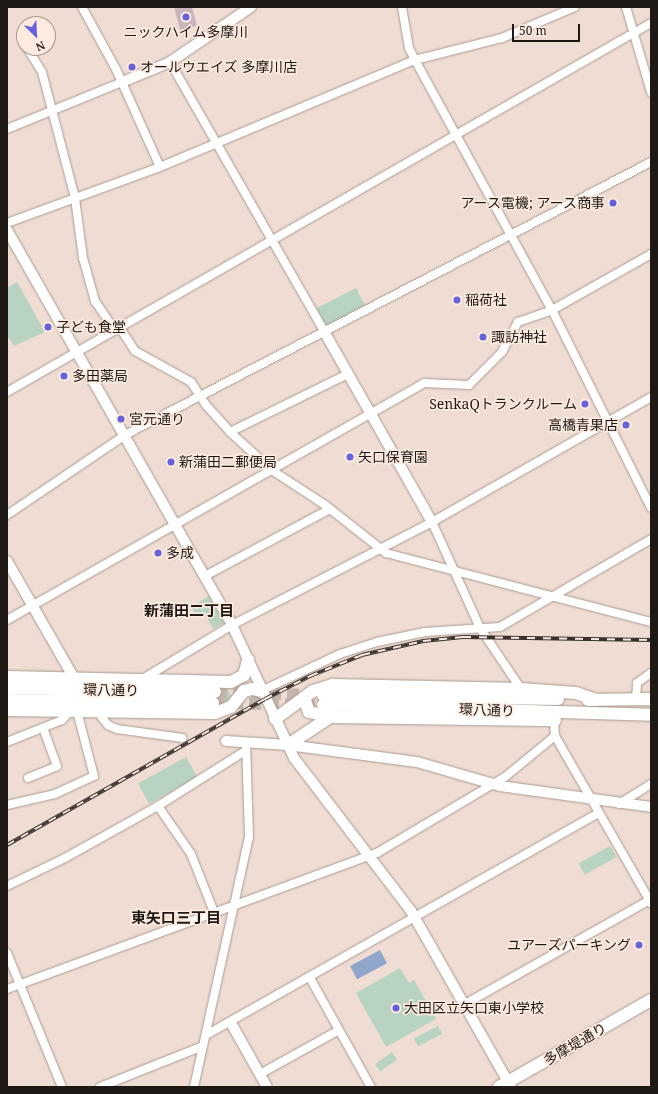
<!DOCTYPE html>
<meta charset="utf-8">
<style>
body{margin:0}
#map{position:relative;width:658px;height:1094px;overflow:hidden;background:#efddd3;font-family:"Noto Serif","Noto Sans JP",serif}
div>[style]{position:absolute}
.green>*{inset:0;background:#b8d3c1;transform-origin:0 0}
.water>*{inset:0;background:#91a6cb;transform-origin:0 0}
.building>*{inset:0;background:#c8b5be}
.primary-tunnel>*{height:12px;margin-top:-6px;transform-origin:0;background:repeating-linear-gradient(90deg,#c5b6ad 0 12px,transparent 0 18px)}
.roads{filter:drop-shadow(0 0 1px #ab9b91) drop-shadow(0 0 1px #ab9b91)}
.minor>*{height:8px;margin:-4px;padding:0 4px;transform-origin:4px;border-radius:4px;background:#fff}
.tertiary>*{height:10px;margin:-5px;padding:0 5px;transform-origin:5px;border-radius:5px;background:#fff}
.primary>*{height:12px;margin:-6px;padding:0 6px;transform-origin:6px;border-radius:6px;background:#fff}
.rail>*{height:4px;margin-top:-2px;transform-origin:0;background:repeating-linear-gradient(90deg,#fdebe0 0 8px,#38312c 0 16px);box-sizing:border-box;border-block:1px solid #38312c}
.dots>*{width:11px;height:11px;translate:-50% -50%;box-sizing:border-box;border:2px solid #fdebe0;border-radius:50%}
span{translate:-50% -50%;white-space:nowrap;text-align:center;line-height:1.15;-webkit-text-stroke:3px #fdebe0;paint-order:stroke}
.poi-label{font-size:14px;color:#1f1915}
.left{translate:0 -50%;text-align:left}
.right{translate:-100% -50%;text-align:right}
.street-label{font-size:14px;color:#1f1915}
.neighbourhood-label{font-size:15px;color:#1f1915;font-weight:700}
.frame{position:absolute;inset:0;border:8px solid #1f1915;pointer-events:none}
.north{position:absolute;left:16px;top:16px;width:40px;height:40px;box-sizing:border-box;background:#fdebe0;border:1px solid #a4978f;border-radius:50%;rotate:156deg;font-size:11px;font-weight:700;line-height:16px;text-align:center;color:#1f1915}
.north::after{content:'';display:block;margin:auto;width:14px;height:18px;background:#6761da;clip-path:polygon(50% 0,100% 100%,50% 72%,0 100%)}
.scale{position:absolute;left:512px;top:24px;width:68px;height:18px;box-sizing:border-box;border:2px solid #1f1915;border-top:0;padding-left:5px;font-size:12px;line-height:14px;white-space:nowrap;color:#1f1915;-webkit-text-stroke:3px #fdebe0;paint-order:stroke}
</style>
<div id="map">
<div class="green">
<div style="clip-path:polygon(17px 282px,45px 332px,14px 346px,7px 335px,7px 288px)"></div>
<div style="left:356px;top:288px;width:20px;height:44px;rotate:63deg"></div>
<div style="clip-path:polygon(209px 596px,224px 623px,213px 629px,204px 612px,197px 616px,191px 607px)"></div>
<div style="clip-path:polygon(219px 685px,225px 686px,232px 697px,219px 708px)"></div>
<div style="left:186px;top:757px;width:23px;height:55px;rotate:61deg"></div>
<div style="left:610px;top:846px;width:13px;height:36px;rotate:61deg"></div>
<div style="clip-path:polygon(400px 968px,409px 983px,414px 980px,436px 1019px,386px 1047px,356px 993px)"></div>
<div style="left:438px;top:1026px;width:9px;height:27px;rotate:63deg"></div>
<div style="left:392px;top:1052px;width:9px;height:21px;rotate:54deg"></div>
</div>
<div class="water">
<div style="left:380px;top:950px;width:15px;height:34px;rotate:62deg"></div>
</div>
<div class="building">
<div style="clip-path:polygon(174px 7px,192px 7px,197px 26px,180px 30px)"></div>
</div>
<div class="primary-tunnel">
<div style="left:215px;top:692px;width:99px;rotate:1.7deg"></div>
<div style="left:213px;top:703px;width:110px;rotate:1deg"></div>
</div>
<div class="roads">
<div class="minor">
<div style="left:82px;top:7px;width:71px;rotate:61.3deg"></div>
<div style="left:116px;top:69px;width:107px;rotate:65.8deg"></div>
<div style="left:402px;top:7px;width:42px;rotate:80.3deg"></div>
<div style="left:409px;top:48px;width:13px;rotate:63deg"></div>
<div style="left:415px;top:60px;width:285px;rotate:61.3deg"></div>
<div style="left:552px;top:310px;width:221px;rotate:63.4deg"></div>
<div style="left:626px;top:7px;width:89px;rotate:73.6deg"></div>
<div style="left:27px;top:48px;width:28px;rotate:58deg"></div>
<div style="left:42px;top:72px;width:130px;rotate:75.3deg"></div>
<div style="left:75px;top:198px;width:61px;rotate:82.4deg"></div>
<div style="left:83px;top:258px;width:45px;rotate:74.4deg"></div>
<div style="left:95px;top:301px;width:36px;rotate:56deg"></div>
<div style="left:170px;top:62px;width:312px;rotate:60.2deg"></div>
<div style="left:7px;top:129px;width:124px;rotate:-22.2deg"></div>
<div style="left:7px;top:223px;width:163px;rotate:-20.1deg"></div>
<div style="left:160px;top:167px;width:277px;rotate:-22.8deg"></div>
<div style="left:415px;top:60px;width:90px;rotate:-14.2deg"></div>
<div style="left:502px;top:38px;width:79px;rotate:-23deg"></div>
<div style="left:120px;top:328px;width:27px;rotate:57deg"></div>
<div style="left:135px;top:351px;width:64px;rotate:29deg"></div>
<div style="left:191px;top:382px;width:27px;rotate:57deg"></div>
<div style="left:206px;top:405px;width:36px;rotate:48deg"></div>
<div style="left:230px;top:432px;width:58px;rotate:42.2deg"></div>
<div style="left:273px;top:471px;width:62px;rotate:33.2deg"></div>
<div style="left:325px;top:505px;width:78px;rotate:38.2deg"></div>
<div style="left:386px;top:553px;width:274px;rotate:14.6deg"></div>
<div style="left:7px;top:392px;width:742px;rotate:-29.81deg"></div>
<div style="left:230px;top:432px;width:131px;rotate:-26.2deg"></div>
<div style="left:7px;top:515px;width:143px;rotate:-34.1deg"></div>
<div style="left:125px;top:435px;width:593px;rotate:-27.43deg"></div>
<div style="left:432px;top:522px;width:116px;rotate:65.6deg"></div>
<div style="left:480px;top:628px;width:73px;rotate:56.1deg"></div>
<div style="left:205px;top:576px;width:142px;rotate:-28.2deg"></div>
<div style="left:7px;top:620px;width:480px;rotate:-29.6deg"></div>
<div style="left:424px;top:383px;width:45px;rotate:2.5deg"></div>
<div style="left:469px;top:385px;width:47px;rotate:-45deg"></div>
<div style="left:502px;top:352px;width:34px;rotate:-62deg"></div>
<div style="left:518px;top:322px;width:36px;rotate:-19deg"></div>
<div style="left:552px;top:310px;width:114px;rotate:-29.5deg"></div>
<div style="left:141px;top:680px;width:106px;rotate:-31.1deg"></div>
<div style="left:232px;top:625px;width:225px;rotate:-27.2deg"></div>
<div style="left:432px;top:522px;width:252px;rotate:-29.7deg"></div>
<div style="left:261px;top:691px;width:87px;rotate:-25.1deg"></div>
<div style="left:340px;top:654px;width:39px;rotate:-18deg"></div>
<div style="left:377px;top:642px;width:49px;rotate:-11.8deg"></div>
<div style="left:425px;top:632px;width:75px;rotate:-3.8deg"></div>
<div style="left:500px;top:627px;width:175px;rotate:-30.2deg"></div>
<div style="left:636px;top:699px;width:16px;rotate:-86deg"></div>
<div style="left:637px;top:683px;width:17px;rotate:-36deg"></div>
<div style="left:97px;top:711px;width:18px;rotate:52deg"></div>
<div style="left:108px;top:725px;width:10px;rotate:24deg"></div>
<div style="left:117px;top:729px;width:66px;rotate:7.9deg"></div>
<div style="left:555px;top:736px;width:193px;rotate:60.1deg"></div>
<div style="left:7px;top:742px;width:59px;rotate:-21.8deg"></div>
<div style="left:62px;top:720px;width:12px;rotate:-48deg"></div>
<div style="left:28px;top:778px;width:31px;rotate:-22deg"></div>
<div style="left:57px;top:766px;width:40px;rotate:-110.2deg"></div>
<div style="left:619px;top:804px;width:38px;rotate:-32deg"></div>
<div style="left:7px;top:805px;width:49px;rotate:-12.9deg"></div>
<div style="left:55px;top:794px;width:43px;rotate:-24.8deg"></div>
<div style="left:94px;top:776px;width:67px;rotate:-104.7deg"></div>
<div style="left:158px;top:806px;width:58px;rotate:55.5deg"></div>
<div style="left:191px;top:854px;width:62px;rotate:68.4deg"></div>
<div style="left:7px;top:886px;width:64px;rotate:-25.8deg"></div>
<div style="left:65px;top:858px;width:107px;rotate:-29.2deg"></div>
<div style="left:158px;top:806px;width:103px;rotate:-32.3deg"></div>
<div style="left:7px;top:953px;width:145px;rotate:67.7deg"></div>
<div style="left:310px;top:978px;width:125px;rotate:60.8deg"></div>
<div style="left:7px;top:989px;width:394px;rotate:-20.2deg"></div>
<div style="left:377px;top:853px;width:149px;rotate:-30.7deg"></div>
<div style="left:505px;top:777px;width:65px;rotate:-39.4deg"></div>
<div style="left:555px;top:736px;width:16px;rotate:-94deg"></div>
<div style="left:465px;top:1004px;width:214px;rotate:-29.4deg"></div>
<div style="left:206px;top:1035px;width:451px;rotate:-29.5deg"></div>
<div style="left:260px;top:1074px;width:90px;rotate:-29.1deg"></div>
<div style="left:100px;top:1087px;width:111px;rotate:-21.7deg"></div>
<div style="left:194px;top:1087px;width:256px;rotate:-77.6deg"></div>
<div style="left:249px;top:837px;width:95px;rotate:-91.8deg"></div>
</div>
<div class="tertiary">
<div style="left:122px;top:82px;width:52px;rotate:-22.6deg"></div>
<div style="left:170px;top:62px;width:98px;rotate:-34.2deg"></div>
<div style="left:7px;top:230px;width:455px;rotate:60.3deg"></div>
<div style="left:232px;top:625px;width:147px;rotate:65deg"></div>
<div style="left:294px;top:758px;width:193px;rotate:52.6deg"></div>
<div style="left:411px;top:911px;width:202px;rotate:60.4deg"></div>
<div style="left:325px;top:333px;width:217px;rotate:60.5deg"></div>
<div style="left:7px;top:561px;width:135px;rotate:60.2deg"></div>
<div style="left:226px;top:741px;width:62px;rotate:3.7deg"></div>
<div style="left:288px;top:745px;width:130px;rotate:7.5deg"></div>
<div style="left:417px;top:762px;width:86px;rotate:16.1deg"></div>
<div style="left:500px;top:786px;width:152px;rotate:7.9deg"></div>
<div style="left:231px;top:1023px;width:73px;rotate:60.6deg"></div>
</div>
<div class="primary">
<div style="left:7px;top:677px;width:224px;rotate:1.3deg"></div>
<div style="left:231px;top:682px;width:15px;rotate:-28deg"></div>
<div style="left:244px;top:675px;width:16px;rotate:-75deg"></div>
<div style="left:7px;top:688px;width:208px;rotate:1.1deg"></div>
<div style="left:323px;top:695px;width:235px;rotate:1deg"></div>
<div style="left:304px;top:698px;width:15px;rotate:70deg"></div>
<div style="left:309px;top:712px;width:22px;rotate:13deg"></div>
<div style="left:330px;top:717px;width:225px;rotate:0.8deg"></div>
<div style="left:7px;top:700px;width:206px;rotate:0.8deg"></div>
<div style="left:588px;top:700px;width:63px;rotate:-0.9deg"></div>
<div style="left:323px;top:705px;width:328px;rotate:1.7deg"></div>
<div style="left:7px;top:710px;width:208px;rotate:0.8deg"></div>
<div style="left:215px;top:713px;width:17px;rotate:-21deg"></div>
<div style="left:231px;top:707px;width:21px;rotate:-51deg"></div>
<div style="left:244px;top:691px;width:8px;rotate:-14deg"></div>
<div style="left:252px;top:689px;width:9px;rotate:13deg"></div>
<div style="left:275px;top:719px;width:47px;rotate:-36.4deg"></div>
<div style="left:313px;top:691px;width:21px;rotate:-17deg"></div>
<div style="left:333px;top:685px;width:188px;rotate:1.2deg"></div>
<div style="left:521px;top:689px;width:55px;rotate:4.2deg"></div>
<div style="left:576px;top:693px;width:21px;rotate:19deg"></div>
<div style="left:288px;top:745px;width:50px;rotate:-33.7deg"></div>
<div style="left:499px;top:1087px;width:175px;rotate:-29.8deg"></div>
</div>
</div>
<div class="rail">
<div style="left:7px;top:845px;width:296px;rotate:-29.5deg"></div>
<div style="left:265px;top:699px;width:51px;rotate:-27.1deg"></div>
<div style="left:310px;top:676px;width:56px;rotate:-22deg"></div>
<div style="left:362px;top:655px;width:63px;rotate:-12.9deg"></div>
<div style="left:423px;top:641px;width:40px;rotate:-5.7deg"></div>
<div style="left:463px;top:637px;width:188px;rotate:0.9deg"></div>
</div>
<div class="dots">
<div style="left:186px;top:17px;background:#6761da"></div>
<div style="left:132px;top:67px;background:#6761da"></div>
<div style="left:613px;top:203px;background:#6761da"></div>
<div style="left:457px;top:300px;background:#6761da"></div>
<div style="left:48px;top:327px;background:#6761da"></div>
<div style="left:483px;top:337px;background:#6761da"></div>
<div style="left:64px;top:376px;background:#6761da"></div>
<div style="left:585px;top:404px;background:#6761da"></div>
<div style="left:121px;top:419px;background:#6761da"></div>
<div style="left:626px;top:425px;background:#6761da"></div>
<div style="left:350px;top:457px;background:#6761da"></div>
<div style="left:171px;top:462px;background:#6761da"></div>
<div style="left:158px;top:553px;background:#6761da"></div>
<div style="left:639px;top:945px;background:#6761da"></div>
<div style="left:396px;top:1008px;background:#6761da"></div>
</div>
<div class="poi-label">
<span style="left:186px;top:32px">ニックハイム多摩川</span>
<span class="left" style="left:140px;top:67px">オールウエイズ 多摩川店</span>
<span class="right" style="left:605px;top:203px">アース電機; アース商事</span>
<span class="left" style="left:465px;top:300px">稲荷社</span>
<span class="left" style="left:56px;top:327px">子ども食堂</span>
<span class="left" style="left:491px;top:337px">諏訪神社</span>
<span class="left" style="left:72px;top:376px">多田薬局</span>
<span class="right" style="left:577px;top:404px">SenkaQトランクルーム</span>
<span class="left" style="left:129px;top:419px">宮元通り</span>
<span class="right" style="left:618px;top:425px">高橋青果店</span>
<span class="left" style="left:358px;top:457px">矢口保育園</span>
<span class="left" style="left:179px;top:462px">新蒲田二郵便局</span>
<span class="left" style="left:166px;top:553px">多成</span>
<span class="right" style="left:631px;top:945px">ユアーズパーキング</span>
<span class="left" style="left:404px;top:1008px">大田区立矢口東小学校</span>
</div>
<div class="street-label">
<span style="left:111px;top:690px;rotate:1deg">環八通り</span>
<span style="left:487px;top:710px;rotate:2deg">環八通り</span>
<span style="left:575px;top:1044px;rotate:-30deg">多摩堤通り</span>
</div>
<div class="neighbourhood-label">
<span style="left:189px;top:611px">新蒲田二丁目</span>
<span style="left:176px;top:918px">東矢口三丁目</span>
</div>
<div class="frame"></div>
<div class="north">N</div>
<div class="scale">50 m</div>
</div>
